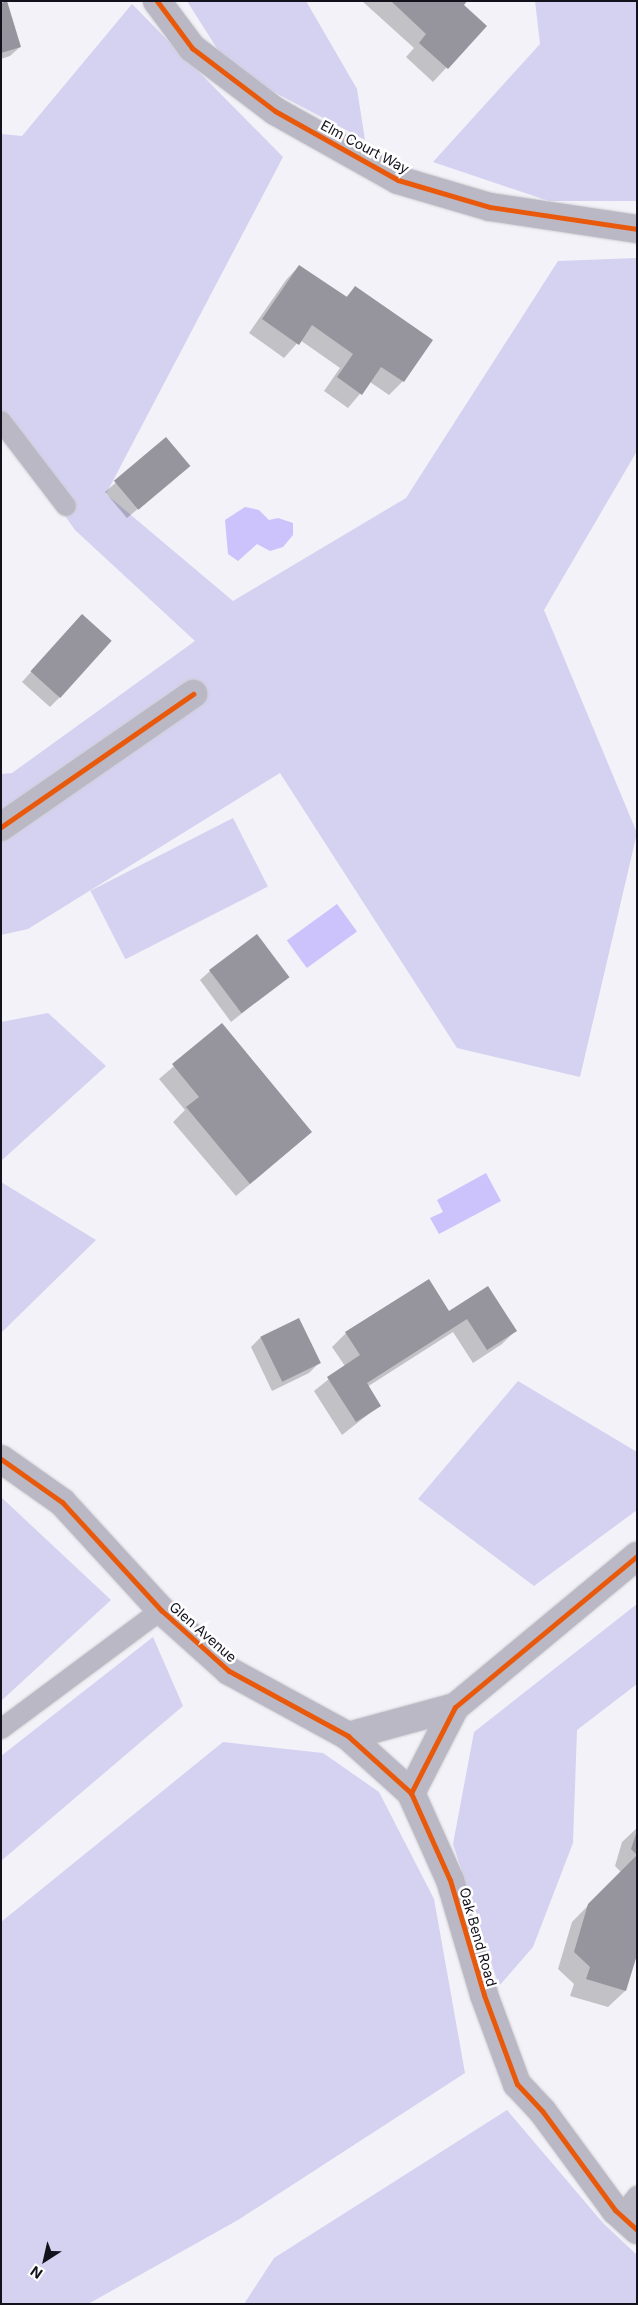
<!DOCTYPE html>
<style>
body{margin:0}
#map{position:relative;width:638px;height:2305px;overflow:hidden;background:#f2f2f8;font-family:Inter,sans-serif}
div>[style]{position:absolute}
.green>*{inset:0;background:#d5d1f1;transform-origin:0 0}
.water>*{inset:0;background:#ccc2fc;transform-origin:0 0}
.shadow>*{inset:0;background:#0003}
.building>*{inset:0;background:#96959d;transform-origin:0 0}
.roads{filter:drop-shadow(0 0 1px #cfcfd4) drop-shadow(0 0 1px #cfcfd4)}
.lane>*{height:20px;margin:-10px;padding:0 10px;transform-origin:10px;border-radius:10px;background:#bab8c4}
.street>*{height:28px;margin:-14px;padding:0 14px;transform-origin:14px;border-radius:14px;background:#bab8c4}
.cycleway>*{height:5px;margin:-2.5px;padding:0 2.5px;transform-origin:2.5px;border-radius:2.5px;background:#e8590c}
span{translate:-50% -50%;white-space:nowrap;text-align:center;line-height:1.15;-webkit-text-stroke:5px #fff;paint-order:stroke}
.street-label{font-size:14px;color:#13121c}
.frame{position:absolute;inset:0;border:2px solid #13121c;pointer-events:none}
.north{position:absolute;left:20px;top:2235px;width:50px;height:50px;-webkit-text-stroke:4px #fff;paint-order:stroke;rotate:215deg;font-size:14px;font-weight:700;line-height:20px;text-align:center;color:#13121c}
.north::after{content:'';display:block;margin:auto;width:18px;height:22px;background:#13121c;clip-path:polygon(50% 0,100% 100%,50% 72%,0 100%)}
</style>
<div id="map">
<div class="green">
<div style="clip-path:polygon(187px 1px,306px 1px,357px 89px,365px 140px,230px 69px)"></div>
<div style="clip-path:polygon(535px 1px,637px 1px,637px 201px,549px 201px,433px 162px,540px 44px)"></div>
<div style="clip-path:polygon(132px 4px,283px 157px,106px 494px,233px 601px,406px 498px,558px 261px,637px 258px,637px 451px,544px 610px,637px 833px,580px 1077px,457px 1048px,280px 773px,28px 929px,1px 935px,1px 774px,12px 773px,195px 641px,75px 530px,1px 425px,1px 134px,22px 136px)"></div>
<div style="left:233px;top:818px;width:77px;height:160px;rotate:63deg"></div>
<div style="clip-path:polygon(48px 1013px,106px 1066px,1px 1161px,1px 1022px)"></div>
<div style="clip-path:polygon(1px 1182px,96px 1240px,1px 1333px)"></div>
<div style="clip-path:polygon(518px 1381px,637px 1452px,637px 1510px,534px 1586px,418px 1499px)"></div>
<div style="clip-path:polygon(1px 1497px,111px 1600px,1px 1701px)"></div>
<div style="clip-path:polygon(637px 1604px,637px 1684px,577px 1730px,573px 1843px,533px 1947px,499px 1986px,453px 1844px,474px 1732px)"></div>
<div style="clip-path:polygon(153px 1637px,183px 1706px,1px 1861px,1px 1756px)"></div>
<div style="clip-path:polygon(223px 1742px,323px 1753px,379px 1792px,434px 1899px,465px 2073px,238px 2220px,88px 2304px,1px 2304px,1px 1922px)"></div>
<div style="clip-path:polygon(507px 2110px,603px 2223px,637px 2255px,637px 2304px,244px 2304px,274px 2258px)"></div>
</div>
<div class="water">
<div style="clip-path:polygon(245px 507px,259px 510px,269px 520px,278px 518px,293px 523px,293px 535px,283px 547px,270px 551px,257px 544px,238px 561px,228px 554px,225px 520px)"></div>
<div style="left:337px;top:904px;width:34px;height:62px;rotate:54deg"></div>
<div style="clip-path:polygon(486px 1173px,501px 1201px,439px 1234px,430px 1218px,443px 1212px,437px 1200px)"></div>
</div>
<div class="shadow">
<div style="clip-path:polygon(362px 1px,466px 1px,462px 5px,485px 26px,433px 82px,406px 57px,414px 48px)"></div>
<div style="clip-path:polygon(1px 4px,20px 47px,10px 56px,1px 59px)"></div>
<div style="clip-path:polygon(299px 266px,345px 298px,355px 288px,403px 381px,389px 395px,370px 382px,348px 408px,324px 391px,340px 368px,300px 340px,284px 358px,249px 333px,286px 280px)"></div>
<div style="clip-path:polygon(166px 439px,178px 475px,127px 518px,105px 492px)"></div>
<div style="clip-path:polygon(72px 626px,59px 698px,50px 707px,22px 682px)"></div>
<div style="clip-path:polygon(210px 971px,288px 977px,231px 1022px,200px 980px)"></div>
<div style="clip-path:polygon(222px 1025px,311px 1132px,236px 1196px,173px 1122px,185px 1110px,159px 1079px)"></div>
<div style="clip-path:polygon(449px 1312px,515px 1331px,502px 1344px,473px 1363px,453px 1332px,367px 1387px,379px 1406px,342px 1435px,314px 1391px,345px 1366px,332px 1347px,346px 1333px)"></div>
<div style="clip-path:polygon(261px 1337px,319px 1363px,309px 1373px,272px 1391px,251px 1347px)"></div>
<div style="clip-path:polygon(637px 1828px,637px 1951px,625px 1991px,608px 2007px,570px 1996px,574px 1984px,558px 1969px,572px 1922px,621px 1872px,615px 1866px,622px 1842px)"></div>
</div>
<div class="building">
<div style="clip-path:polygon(7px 1px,21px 47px,1px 53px,1px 3px)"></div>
<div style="clip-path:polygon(391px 1px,467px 1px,464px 5px,487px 26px,448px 69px,419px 43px,426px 34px)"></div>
<div style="clip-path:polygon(299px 265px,347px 297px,355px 286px,433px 340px,404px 382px,381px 367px,362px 395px,337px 377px,353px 354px,312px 325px,299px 345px,262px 319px)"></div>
<div style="left:166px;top:437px;width:38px;height:68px;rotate:50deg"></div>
<div style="left:82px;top:614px;width:40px;height:77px;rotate:42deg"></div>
<div style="left:257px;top:934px;width:54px;height:60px;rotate:53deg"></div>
<div style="clip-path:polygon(222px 1023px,312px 1132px,250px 1184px,186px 1107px,199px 1097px,172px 1064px)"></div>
<div style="clip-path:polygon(429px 1279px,449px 1311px,488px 1286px,517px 1331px,487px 1350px,467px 1319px,367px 1383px,381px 1406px,356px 1422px,327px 1377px,360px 1355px,345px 1332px)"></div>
<div style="left:299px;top:1318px;width:50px;height:43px;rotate:64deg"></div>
<div style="clip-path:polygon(637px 1831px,637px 1855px,631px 1849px)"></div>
<div style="clip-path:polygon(637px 1855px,637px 1955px,626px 1991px,586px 1979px,590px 1967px,574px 1952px,588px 1904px)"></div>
</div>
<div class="roads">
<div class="lane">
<div style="left:1px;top:421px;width:107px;rotate:52.6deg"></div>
<div style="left:1px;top:1729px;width:199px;rotate:-36.6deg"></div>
<div style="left:621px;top:2216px;width:26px;rotate:-51deg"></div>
</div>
<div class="street">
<div style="left:157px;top:1px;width:59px;rotate:53.3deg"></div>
<div style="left:192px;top:48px;width:104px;rotate:37.2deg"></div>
<div style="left:275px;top:111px;width:141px;rotate:29.3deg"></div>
<div style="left:398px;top:180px;width:96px;rotate:16.4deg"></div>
<div style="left:490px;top:207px;width:149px;rotate:8.5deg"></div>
<div style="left:1px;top:827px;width:234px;rotate:-34.7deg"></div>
<div style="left:1px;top:1459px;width:75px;rotate:35.2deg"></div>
<div style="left:62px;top:1502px;width:147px;rotate:47.5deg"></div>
<div style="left:161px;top:1610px;width:91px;rotate:41.9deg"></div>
<div style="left:229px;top:1671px;width:136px;rotate:28.6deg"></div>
<div style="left:348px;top:1736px;width:85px;rotate:42.1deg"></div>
<div style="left:637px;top:1556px;width:236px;rotate:140.3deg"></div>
<div style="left:455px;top:1707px;width:97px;rotate:117.1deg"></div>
<div style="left:411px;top:1793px;width:95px;rotate:65.9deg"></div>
<div style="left:450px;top:1880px;width:120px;rotate:73.5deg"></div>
<div style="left:484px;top:1995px;width:95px;rotate:69.7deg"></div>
<div style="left:517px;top:2084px;width:38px;rotate:47deg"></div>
<div style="left:543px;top:2112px;width:122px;rotate:53.7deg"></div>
<div style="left:615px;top:2210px;width:30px;rotate:42deg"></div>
<div style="left:348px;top:1736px;width:111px;rotate:-15.2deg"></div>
</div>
</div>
<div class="cycleway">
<div style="left:157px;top:1px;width:59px;rotate:53.3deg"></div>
<div style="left:192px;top:48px;width:104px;rotate:37.2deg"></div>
<div style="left:275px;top:111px;width:141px;rotate:29.3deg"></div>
<div style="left:398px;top:180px;width:96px;rotate:16.4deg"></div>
<div style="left:490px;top:207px;width:149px;rotate:8.5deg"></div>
<div style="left:1px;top:827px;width:234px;rotate:-34.7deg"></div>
<div style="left:1px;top:1459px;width:75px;rotate:35.2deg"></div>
<div style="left:62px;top:1502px;width:147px;rotate:47.5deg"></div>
<div style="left:161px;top:1610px;width:91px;rotate:41.9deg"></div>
<div style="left:229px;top:1671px;width:136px;rotate:28.6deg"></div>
<div style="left:348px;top:1736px;width:85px;rotate:42.1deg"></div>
<div style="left:637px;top:1556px;width:236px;rotate:140.3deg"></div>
<div style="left:455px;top:1707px;width:97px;rotate:117.1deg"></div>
<div style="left:411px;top:1793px;width:95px;rotate:65.9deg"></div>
<div style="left:450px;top:1880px;width:120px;rotate:73.5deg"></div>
<div style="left:484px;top:1995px;width:95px;rotate:69.7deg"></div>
<div style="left:517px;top:2084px;width:38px;rotate:47deg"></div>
<div style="left:543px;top:2112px;width:122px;rotate:53.7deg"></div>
<div style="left:615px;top:2210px;width:30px;rotate:42deg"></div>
</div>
<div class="street-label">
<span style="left:365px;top:147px;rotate:28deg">Elm Court Way</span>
<span style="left:203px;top:1632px;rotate:41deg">Glen Avenue</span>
<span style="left:478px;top:1937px;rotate:74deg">Oak Bend Road</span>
</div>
<div class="frame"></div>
<div class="north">N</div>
</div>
